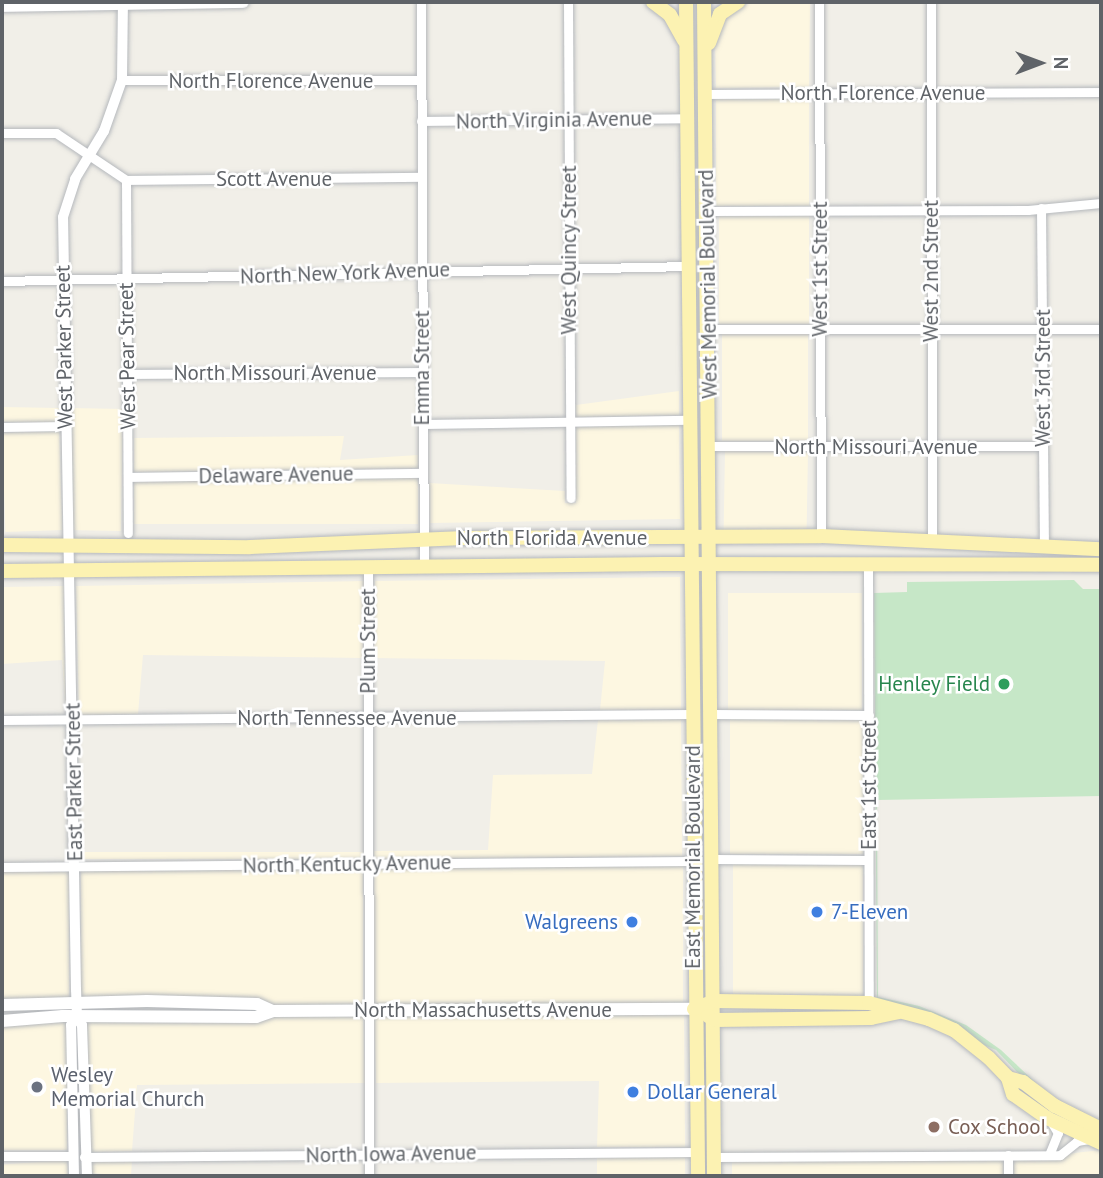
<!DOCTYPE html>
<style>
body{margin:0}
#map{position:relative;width:1103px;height:1178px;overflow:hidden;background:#f1efe8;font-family:"PT Sans",sans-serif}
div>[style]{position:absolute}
.commercial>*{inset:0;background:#fdf7e1;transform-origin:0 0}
.green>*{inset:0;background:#c6e7c7}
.roads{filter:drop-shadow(0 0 2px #b5b8bc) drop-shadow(0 0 2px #b5b8bc)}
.minor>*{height:9px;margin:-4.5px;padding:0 4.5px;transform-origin:4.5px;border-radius:4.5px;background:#fff}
.tertiary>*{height:10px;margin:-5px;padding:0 5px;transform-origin:5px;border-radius:5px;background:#fff}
.secondary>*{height:12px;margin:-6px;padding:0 6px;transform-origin:6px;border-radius:6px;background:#fff}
.primary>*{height:14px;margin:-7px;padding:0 7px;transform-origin:7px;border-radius:7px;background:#fcf2b2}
.dots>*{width:19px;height:19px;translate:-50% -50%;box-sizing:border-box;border:4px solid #fff;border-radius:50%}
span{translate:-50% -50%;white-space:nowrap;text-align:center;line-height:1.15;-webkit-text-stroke:5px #fff;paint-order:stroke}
.street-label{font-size:21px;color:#5f6368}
.leisure-label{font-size:21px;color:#27864d}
.right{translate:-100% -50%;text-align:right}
.shop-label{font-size:21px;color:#366cbe}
.left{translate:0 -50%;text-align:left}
.worship-label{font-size:21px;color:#5b616d}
.education-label{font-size:21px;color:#785e54}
.frame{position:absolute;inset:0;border:4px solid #5f6368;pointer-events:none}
.north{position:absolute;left:1005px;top:28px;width:70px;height:70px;-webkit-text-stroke:5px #fff;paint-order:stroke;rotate:90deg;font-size:19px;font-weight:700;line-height:28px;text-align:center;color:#5f6368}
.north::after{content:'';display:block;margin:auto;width:24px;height:32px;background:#5f6368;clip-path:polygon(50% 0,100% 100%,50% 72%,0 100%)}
</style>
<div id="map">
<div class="commercial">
<div style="clip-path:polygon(752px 2px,810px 2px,809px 87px,716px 88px,715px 44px,725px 16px)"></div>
<div style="left:809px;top:97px;width:109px;height:93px;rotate:90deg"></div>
<div style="left:719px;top:216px;width:90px;height:108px"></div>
<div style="left:722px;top:334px;width:86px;height:107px"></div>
<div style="clip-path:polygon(679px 391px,679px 415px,576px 417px,576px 405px)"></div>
<div style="left:2px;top:407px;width:57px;height:15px;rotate:1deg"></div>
<div style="left:70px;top:408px;width:53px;height:122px;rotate:1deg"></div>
<div style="clip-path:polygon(679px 425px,680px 519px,430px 523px,429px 483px,565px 491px,565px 503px,576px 503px,576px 427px)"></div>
<div style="left:59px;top:431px;width:99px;height:57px;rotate:88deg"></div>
<div style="clip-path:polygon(344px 436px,340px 460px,418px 455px,418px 468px,134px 472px,134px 438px)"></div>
<div style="left:725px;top:451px;width:83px;height:81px;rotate:1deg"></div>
<div style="left:418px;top:478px;width:46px;height:284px;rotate:90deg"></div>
<div style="clip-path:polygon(680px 577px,681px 709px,600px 710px,605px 661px,374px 658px,375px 581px)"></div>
<div style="clip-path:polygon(364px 581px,363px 658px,143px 655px,138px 714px,79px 715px,76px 586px)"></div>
<div style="clip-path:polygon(64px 586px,66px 715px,62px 660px,2px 664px,2px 587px)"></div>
<div style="left:862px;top:593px;width:117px;height:134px;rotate:90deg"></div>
<div style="clip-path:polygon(681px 719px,682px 856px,374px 859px,374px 851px,488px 850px,493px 775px,592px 774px,598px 720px)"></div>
<div style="left:730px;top:719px;width:133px;height:135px"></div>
<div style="left:363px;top:852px;width:7px;height:283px;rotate:90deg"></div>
<div style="left:733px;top:864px;width:130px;height:133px"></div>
<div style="left:683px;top:866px;width:138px;height:309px;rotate:90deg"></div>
<div style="left:363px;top:869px;width:136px;height:282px;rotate:90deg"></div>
<div style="left:2px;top:872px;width:67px;height:128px"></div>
<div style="clip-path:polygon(684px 1014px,685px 1147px,597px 1147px,599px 1081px,376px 1083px,374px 1015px)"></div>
<div style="clip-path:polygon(363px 1015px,365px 1083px,137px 1085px,132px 1151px,90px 1152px,87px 1022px)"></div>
<div style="left:67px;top:1021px;width:129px;height:65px;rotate:90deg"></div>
<div style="clip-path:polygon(1101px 1150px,1101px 1176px,1014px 1176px,1014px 1160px)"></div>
<div style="left:685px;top:1157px;width:19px;height:88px;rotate:90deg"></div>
<div style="left:67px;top:1160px;width:16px;height:65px;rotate:86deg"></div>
<div style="left:1003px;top:1160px;width:16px;height:271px;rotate:90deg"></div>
<div style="left:132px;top:1161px;width:15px;height:41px;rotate:94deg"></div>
</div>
<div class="green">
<div style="clip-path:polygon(1074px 580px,1083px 589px,1101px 589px,1101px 796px,877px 800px,878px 997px,919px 1006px,966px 1025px,1001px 1050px,1038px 1085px,1042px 1098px,996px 1050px,877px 1000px,874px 593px,907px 592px,907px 582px)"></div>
</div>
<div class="roads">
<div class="minor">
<div style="left:421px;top:2px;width:565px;rotate:89.7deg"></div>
<div style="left:568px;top:2px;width:496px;rotate:89.7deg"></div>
<div style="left:819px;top:2px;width:534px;rotate:89.79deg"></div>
<div style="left:931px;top:2px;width:538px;rotate:89.89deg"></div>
<div style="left:122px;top:80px;width:298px"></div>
<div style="left:706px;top:94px;width:395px;rotate:-0.3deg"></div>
<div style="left:421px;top:121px;width:265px;rotate:-0.6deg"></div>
<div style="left:2px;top:133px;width:54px"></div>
<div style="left:56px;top:133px;width:84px;rotate:33.9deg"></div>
<div style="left:126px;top:180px;width:353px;rotate:89.7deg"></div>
<div style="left:126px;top:180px;width:295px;rotate:-0.6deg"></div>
<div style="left:1041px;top:208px;width:340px;rotate:89.5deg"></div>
<div style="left:707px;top:211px;width:321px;rotate:-0.2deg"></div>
<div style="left:1028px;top:210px;width:73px;rotate:-5.5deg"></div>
<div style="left:2px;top:281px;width:686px;rotate:-1.25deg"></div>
<div style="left:709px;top:329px;width:392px"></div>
<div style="left:128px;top:374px;width:294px;rotate:-0.4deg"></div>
<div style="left:423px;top:424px;width:266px;rotate:-0.9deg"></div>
<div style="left:2px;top:427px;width:63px;rotate:-0.9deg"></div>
<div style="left:709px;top:446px;width:334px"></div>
<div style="left:128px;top:477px;width:295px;rotate:-0.8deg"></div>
<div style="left:868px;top:566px;width:437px;rotate:89.9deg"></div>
<div style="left:368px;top:567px;width:609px;rotate:89.91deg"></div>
<div style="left:712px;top:714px;width:157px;rotate:0.4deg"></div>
<div style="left:2px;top:720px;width:689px;rotate:-0.5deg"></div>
<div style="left:714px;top:859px;width:154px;rotate:0.4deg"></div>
<div style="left:2px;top:867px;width:691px;rotate:-0.5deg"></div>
<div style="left:1008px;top:1155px;width:21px;rotate:90deg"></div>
<div style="left:1049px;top:1155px;width:24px;rotate:-68deg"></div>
<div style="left:1058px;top:1133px;width:13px;rotate:-122deg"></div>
<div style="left:2px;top:1156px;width:70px"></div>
<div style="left:84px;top:1157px;width:613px;rotate:-0.47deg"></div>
<div style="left:714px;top:1157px;width:346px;rotate:-0.3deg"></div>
<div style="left:1060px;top:1155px;width:22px;rotate:-39deg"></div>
<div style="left:1077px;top:1141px;width:12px;rotate:-9deg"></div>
</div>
<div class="tertiary">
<div style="left:74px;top:1176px;width:151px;rotate:-91.1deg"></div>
<div style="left:71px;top:1025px;width:10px;rotate:-53deg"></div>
<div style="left:87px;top:1176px;width:151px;rotate:-91.9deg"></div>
<div style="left:82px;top:1025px;width:9px;rotate:-122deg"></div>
<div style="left:77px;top:1017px;width:27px;rotate:-92deg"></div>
<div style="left:76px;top:990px;width:773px;rotate:-90.96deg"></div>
<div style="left:63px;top:217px;width:40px;rotate:-72deg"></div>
<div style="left:75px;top:179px;width:56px;rotate:-58.9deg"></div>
<div style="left:104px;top:131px;width:54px;rotate:-70.6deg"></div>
<div style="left:122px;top:80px;width:78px;rotate:-89.3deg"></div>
</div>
<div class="secondary">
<div style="left:2px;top:6px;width:241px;rotate:-1deg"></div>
<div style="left:2px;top:1005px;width:145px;rotate:-1.6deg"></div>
<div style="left:147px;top:1001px;width:110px;rotate:1.6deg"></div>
<div style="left:257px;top:1004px;width:17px;rotate:24deg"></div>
<div style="left:2px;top:1021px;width:61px;rotate:-4.7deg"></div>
<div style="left:63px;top:1016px;width:193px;rotate:0.3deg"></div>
<div style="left:256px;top:1017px;width:18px;rotate:-19deg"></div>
<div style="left:273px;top:1011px;width:421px;rotate:-0.3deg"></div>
</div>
<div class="primary">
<div style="left:653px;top:2px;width:21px;rotate:37deg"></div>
<div style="left:670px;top:15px;width:29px;rotate:61deg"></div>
<div style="left:686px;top:2px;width:1174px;rotate:89.41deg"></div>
<div style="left:704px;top:2px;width:1174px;rotate:89.51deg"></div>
<div style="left:709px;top:43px;width:31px;rotate:-69deg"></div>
<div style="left:720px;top:14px;width:22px;rotate:-34deg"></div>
<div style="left:2px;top:545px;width:248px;rotate:0.5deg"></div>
<div style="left:250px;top:547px;width:214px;rotate:-2.4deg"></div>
<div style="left:464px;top:538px;width:357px;rotate:-0.3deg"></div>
<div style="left:821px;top:536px;width:280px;rotate:2.7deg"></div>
<div style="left:2px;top:571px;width:661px;rotate:-0.61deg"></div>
<div style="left:663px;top:564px;width:438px;rotate:0.1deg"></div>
<div style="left:694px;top:1009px;width:22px;rotate:-21deg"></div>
<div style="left:715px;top:1001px;width:154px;rotate:0.7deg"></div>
<div style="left:869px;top:1003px;width:62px;rotate:14.9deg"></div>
<div style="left:929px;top:1019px;width:27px;rotate:24deg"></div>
<div style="left:954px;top:1030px;width:45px;rotate:38.7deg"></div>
<div style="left:989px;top:1058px;width:28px;rotate:46deg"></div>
<div style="left:1008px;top:1078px;width:17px;rotate:73deg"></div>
<div style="left:1013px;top:1094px;width:42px;rotate:35.2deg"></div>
<div style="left:1047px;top:1118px;width:60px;rotate:24.8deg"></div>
<div style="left:708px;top:1016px;width:8px;rotate:30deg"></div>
<div style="left:715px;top:1020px;width:156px;rotate:-0.7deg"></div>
<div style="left:871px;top:1018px;width:29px;rotate:-12deg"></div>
<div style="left:1008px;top:1078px;width:16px;rotate:15deg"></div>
<div style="left:1023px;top:1082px;width:40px;rotate:37deg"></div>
<div style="left:1055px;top:1106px;width:51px;rotate:26.6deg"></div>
</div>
</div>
<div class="dots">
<div style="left:1004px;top:684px;background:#2e9e5b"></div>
<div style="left:817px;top:912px;background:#3f7fe0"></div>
<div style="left:632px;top:922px;background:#3f7fe0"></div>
<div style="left:37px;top:1087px;background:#6b7280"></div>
<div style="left:633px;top:1092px;background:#3f7fe0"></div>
<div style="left:934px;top:1127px;background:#8d6e63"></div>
</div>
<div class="street-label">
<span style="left:271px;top:81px">North Florence Avenue</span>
<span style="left:883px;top:93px">North Florence Avenue</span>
<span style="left:554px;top:120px;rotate:-1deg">North Virginia Avenue</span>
<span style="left:274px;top:179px">Scott Avenue</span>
<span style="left:569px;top:250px;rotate:-90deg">West Quincy Street</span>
<span style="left:820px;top:269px;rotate:-90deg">West 1st Street</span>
<span style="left:931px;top:271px;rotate:-90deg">West 2nd Street</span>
<span style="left:345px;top:273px;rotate:-2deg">North New York Avenue</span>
<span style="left:708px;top:284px;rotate:-91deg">West Memorial Boulevard</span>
<span style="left:64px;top:347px;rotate:-91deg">West Parker Street</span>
<span style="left:127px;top:356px;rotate:-91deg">West Pear Street</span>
<span style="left:422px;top:368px;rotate:-90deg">Emma Street</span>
<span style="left:275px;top:373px">North Missouri Avenue</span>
<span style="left:1043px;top:378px;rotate:-90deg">West 3rd Street</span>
<span style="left:876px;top:447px">North Missouri Avenue</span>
<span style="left:276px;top:475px;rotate:-1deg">Delaware Avenue</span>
<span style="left:552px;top:538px">North Florida Avenue</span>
<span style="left:368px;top:641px;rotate:-90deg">Plum Street</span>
<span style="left:347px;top:718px">North Tennessee Avenue</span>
<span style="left:74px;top:782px;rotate:-91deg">East Parker Street</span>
<span style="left:869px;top:785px;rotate:-90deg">East 1st Street</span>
<span style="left:693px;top:857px;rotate:-90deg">East Memorial Boulevard</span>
<span style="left:347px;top:864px;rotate:-1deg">North Kentucky Avenue</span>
<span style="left:483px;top:1010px">North Massachusetts Avenue</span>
<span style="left:391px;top:1154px;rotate:-1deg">North Iowa Avenue</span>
</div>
<div class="leisure-label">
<span class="right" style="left:990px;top:684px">Henley Field</span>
</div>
<div class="shop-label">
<span class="left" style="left:831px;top:912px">7-Eleven</span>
<span class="right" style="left:618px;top:922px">Walgreens</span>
<span class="left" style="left:647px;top:1092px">Dollar General</span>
</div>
<div class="worship-label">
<span class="left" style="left:51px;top:1087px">Wesley<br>Memorial Church</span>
</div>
<div class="education-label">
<span class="left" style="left:948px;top:1127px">Cox School</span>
</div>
<div class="frame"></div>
<div class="north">N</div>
</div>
